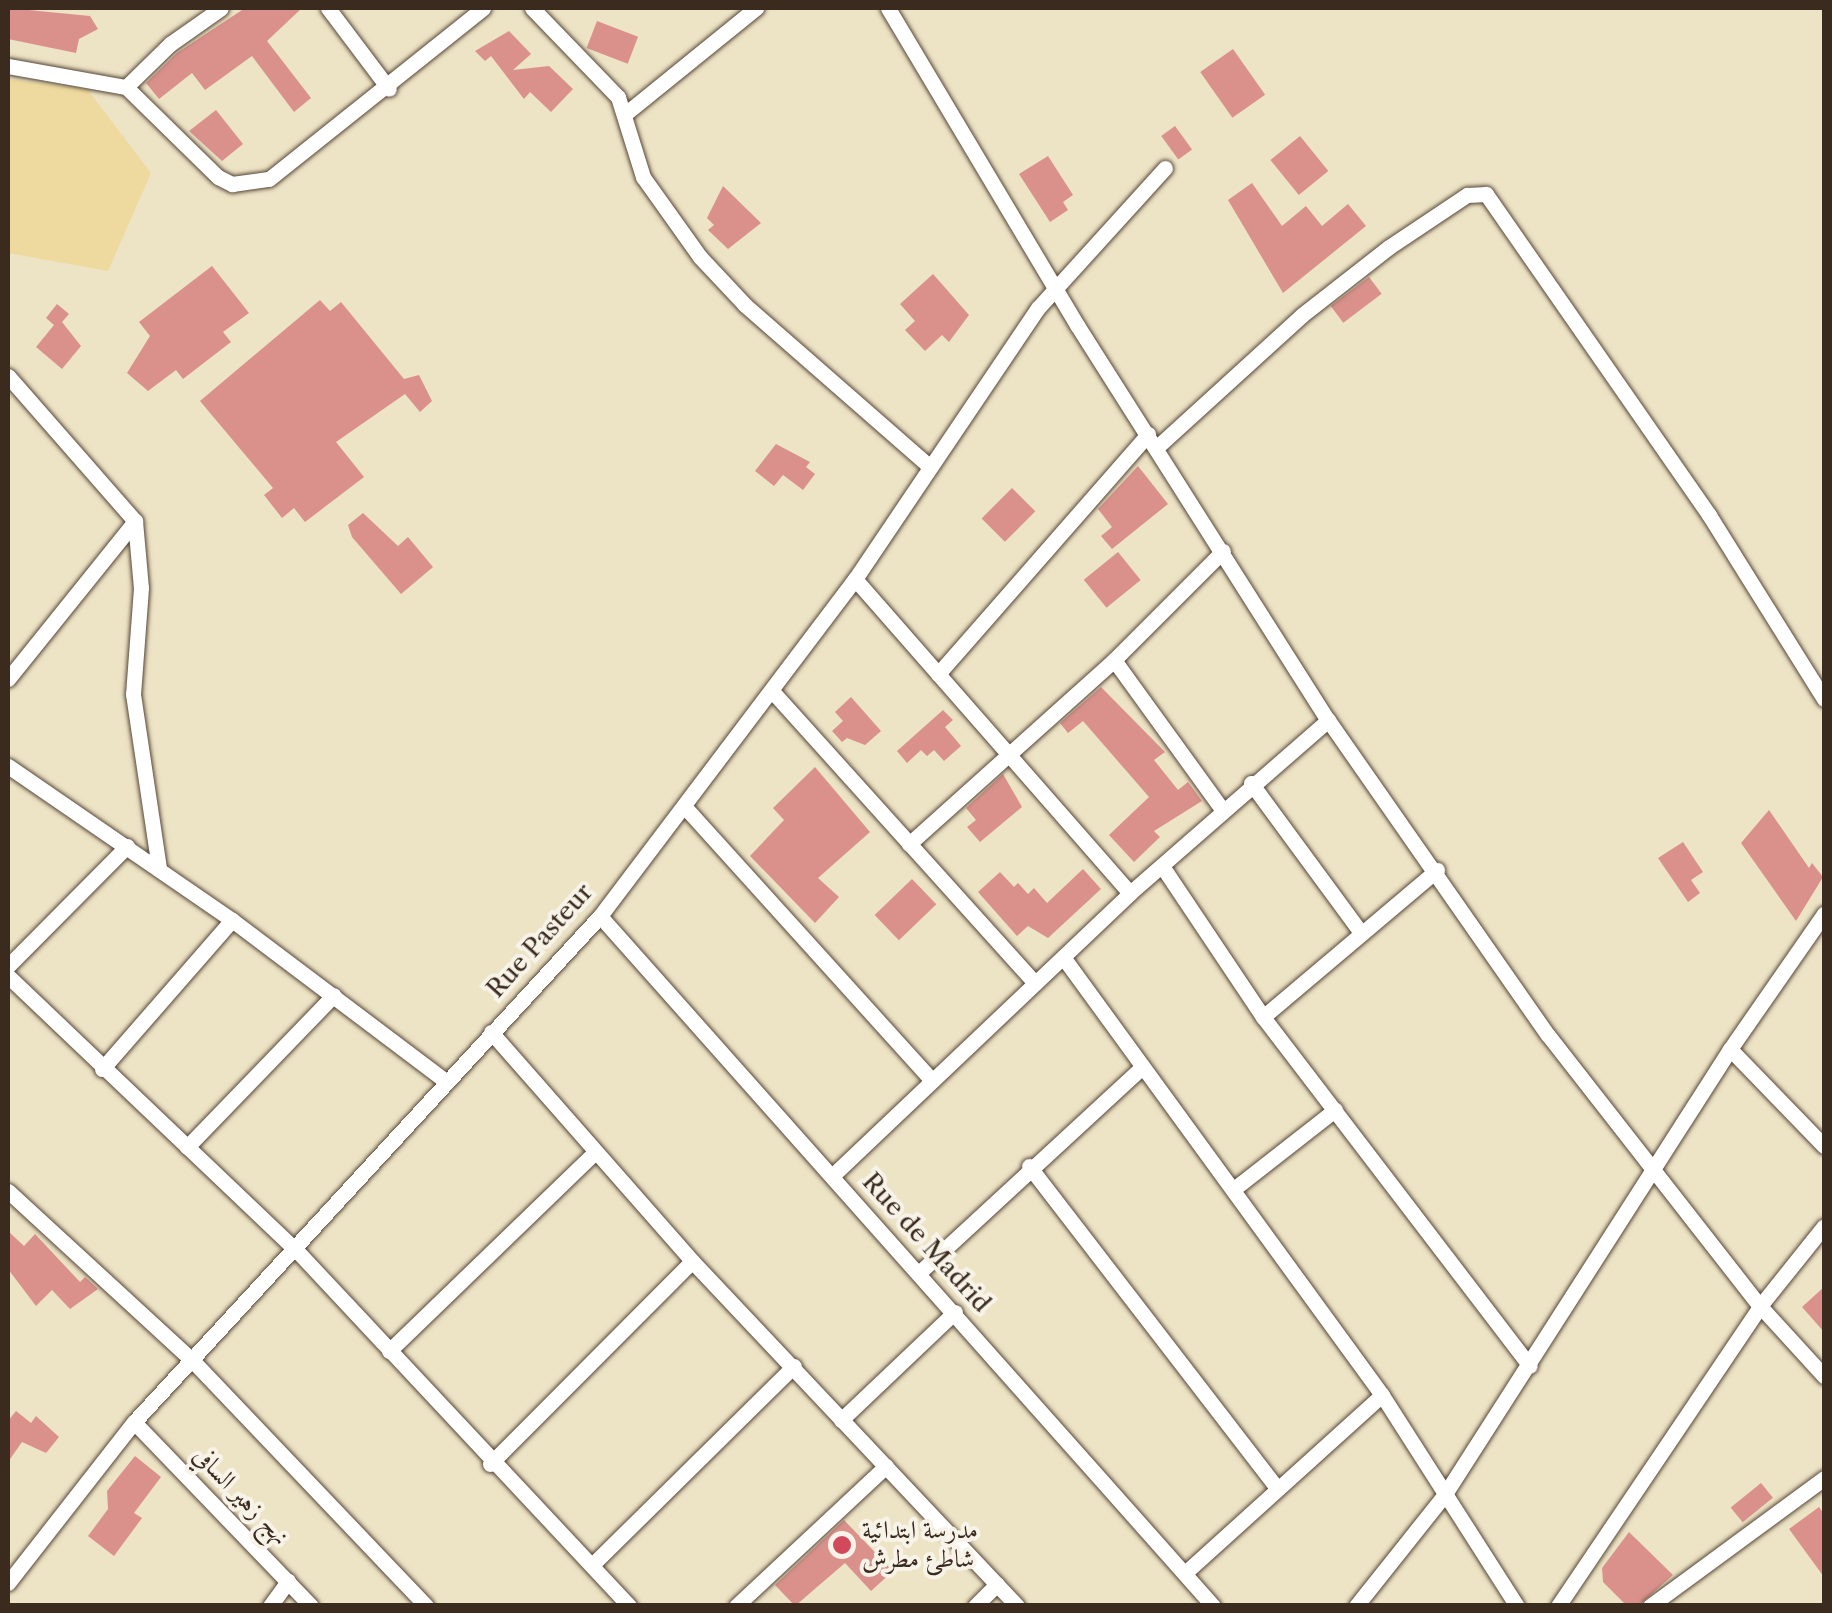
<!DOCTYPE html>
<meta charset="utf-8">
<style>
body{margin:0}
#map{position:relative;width:1832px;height:1613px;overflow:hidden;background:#ede3c5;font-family:"Libre Caslon Text",Amiri,serif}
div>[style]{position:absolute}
.sand>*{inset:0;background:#eeda9e}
.building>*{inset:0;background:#da918c;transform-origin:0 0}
.roads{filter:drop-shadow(0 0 2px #564637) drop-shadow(0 0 2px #564637)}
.street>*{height:15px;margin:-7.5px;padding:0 7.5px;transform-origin:7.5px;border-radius:7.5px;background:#fff}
.dots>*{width:28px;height:28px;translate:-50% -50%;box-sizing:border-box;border:5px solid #f7f3e8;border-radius:50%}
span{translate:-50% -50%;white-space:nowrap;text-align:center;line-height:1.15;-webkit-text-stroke:8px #f7f3e8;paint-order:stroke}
.street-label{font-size:25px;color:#3b2a1e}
.poi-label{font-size:25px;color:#3b2a1e}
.left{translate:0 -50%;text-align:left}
.frame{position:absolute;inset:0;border:10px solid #3b2a1e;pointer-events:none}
</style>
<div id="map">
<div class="sand">
<div style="clip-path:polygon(8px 79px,87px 89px,151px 173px,108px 271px,8px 253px)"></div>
</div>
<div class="building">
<div style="clip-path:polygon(8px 8px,90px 16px,98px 29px,79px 39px,76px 53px,8px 39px)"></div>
<div style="clip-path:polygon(245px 8px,302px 8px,267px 41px,311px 98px,294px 112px,252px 56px,205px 90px,192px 73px,159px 99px,146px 83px,177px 53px)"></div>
<div style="left:597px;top:21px;width:44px;height:29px;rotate:21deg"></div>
<div style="clip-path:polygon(509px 31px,531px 54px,513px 70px,549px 66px,573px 89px,551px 112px,530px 92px,524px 99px,491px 56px,485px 61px,475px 51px)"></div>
<div style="left:1233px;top:49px;width:56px;height:40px;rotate:55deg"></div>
<div style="clip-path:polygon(216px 110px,243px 144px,222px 161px,189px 131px)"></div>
<div style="left:1175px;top:126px;width:29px;height:17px;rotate:54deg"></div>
<div style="left:1300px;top:136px;width:45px;height:38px;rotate:51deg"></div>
<div style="clip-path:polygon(1048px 156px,1073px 195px,1063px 202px,1068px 210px,1050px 222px,1019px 174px)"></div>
<div style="clip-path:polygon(1252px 183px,1282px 226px,1306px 206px,1322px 226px,1348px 204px,1366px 226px,1283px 293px,1228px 200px)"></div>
<div style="clip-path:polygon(723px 186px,761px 223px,728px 249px,708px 230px,714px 225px,707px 218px)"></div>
<div style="clip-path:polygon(212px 266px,249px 313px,223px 332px,231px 342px,183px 379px,176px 370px,148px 391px,127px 373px,150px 336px,139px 322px)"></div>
<div style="clip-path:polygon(933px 274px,969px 315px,949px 342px,942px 335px,925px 351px,905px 330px,915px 321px,900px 304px)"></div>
<div style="left:1369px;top:277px;width:21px;height:48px;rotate:53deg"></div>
<div style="clip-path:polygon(320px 300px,330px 311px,341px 302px,404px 379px,419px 375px,432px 401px,420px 412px,405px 394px,336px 442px,364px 477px,305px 522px,294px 508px,282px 518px,264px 495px,273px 488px,200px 401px)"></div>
<div style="clip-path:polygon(57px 304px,69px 314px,62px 322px,81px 346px,62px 369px,36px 347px,54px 325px,46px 318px)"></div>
<div style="clip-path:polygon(776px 444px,810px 462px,806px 467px,815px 474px,803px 490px,783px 475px,774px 486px,755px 471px)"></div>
<div style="clip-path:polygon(1138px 466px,1168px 504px,1112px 549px,1101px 536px,1112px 527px,1098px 509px)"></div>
<div style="left:1012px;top:488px;width:33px;height:43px;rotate:45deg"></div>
<div style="clip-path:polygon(363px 513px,398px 546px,408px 537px,433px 567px,401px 594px,352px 537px,348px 525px)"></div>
<div style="left:1118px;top:552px;width:36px;height:44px;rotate:51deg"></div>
<div style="clip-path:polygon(1101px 687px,1165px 752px,1154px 760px,1178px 790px,1188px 782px,1202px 801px,1154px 831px,1160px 837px,1134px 862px,1109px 835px,1149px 797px,1083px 721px,1068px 733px,1060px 723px)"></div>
<div style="clip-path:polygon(851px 697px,881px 731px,865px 745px,847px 738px,842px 742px,832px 731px,843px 721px,835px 712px)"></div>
<div style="clip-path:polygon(943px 710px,953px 720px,945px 727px,961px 746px,944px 761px,934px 750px,927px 756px,921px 750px,907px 763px,897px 751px)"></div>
<div style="clip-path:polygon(815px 767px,870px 832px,818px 878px,839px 897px,815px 923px,750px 856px,784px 820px,773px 808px)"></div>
<div style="clip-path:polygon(1003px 774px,1022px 807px,980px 842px,967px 827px,976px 820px,966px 808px)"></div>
<div style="clip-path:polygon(1769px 810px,1809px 868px,1812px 863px,1823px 877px,1796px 921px,1741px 843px)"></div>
<div style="clip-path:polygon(1683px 842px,1703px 872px,1691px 880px,1700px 893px,1688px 902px,1658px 858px)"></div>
<div style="clip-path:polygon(1083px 869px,1101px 889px,1048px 938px,1028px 926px,1017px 936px,978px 892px,1000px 872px,1014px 887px,1018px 883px,1028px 894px,1034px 888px,1047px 903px)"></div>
<div style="left:912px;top:879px;width:35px;height:52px;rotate:46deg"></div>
<div style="clip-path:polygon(8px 1231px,24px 1246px,35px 1234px,80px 1282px,85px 1277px,98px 1289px,70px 1309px,52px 1290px,36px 1306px,8px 1269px)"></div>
<div style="clip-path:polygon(1824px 1287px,1824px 1332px,1802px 1307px)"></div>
<div style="clip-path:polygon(16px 1411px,31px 1423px,36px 1416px,59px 1437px,46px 1453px,22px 1442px,8px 1462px,8px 1421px)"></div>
<div style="clip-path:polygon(135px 1456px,161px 1477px,134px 1513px,142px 1518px,114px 1556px,88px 1536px,108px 1509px,107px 1491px)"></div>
<div style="left:1761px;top:1483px;width:19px;height:39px;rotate:51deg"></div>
<div style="clip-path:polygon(1819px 1507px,1824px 1514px,1824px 1577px,1789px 1529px)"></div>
<div style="clip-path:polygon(844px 1520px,893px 1571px,871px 1591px,845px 1563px,795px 1606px,775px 1585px)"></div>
<div style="clip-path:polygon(1629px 1532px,1673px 1575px,1638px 1606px,1624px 1603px,1603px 1582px,1602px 1568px)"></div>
</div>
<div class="roads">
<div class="street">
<div style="left:328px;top:8px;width:101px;rotate:53deg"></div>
<div style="left:532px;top:8px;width:124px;rotate:46deg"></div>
<div style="left:618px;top:97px;width:84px;rotate:72.6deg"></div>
<div style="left:643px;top:177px;width:98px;rotate:54.5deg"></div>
<div style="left:700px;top:257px;width:66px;rotate:46.8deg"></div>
<div style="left:745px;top:305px;width:246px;rotate:41.2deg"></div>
<div style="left:888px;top:8px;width:369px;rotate:59.2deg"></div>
<div style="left:1077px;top:325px;width:468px;rotate:57.6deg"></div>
<div style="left:1328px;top:720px;width:384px;rotate:55.1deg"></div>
<div style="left:1548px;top:1035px;width:344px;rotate:52deg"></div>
<div style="left:1760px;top:1306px;width:95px;rotate:47.6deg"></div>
<div style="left:8px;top:66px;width:120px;rotate:10.1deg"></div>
<div style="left:126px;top:87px;width:62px;rotate:-44.3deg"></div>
<div style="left:170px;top:44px;width:62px;rotate:-35.2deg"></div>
<div style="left:126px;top:87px;width:129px;rotate:44.4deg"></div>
<div style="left:218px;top:177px;width:16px;rotate:27deg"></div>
<div style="left:232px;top:184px;width:37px;rotate:-8deg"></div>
<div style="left:269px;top:179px;width:274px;rotate:-38.6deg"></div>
<div style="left:625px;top:114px;width:169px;rotate:-39deg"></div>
<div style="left:8px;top:376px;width:193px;rotate:48.8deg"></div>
<div style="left:135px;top:521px;width:67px;rotate:84.9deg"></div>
<div style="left:141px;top:588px;width:106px;rotate:94.3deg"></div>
<div style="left:133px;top:694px;width:177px;rotate:81.5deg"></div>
<div style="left:1156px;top:448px;width:197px;rotate:-42.3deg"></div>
<div style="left:1302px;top:315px;width:110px;rotate:-38deg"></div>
<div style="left:1389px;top:247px;width:94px;rotate:-33.7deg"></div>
<div style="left:1467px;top:195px;width:19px;rotate:-3deg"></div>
<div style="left:1486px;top:194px;width:391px;rotate:55.2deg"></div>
<div style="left:1709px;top:515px;width:217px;rotate:58deg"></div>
<div style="left:855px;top:579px;width:417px;rotate:48.8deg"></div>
<div style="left:1114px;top:660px;width:184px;rotate:54.1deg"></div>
<div style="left:938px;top:674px;width:319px;rotate:-48.8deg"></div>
<div style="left:8px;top:679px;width:203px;rotate:-51.2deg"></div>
<div style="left:772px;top:691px;width:393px;rotate:48deg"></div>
<div style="left:8px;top:766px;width:272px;rotate:34.5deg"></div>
<div style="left:232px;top:920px;width:269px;rotate:37deg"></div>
<div style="left:1251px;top:783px;width:186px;rotate:53.7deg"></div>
<div style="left:684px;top:806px;width:368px;rotate:47.9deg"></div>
<div style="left:909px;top:844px;width:275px;rotate:-41.9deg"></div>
<div style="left:1114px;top:660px;width:154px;rotate:-45deg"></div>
<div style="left:1162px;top:866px;width:182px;rotate:56.2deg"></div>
<div style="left:1263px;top:1017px;width:439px;rotate:52.6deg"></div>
<div style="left:600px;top:916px;width:923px;rotate:48.38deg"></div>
<div style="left:1063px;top:957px;width:542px;rotate:53.93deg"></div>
<div style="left:1382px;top:1395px;width:250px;rotate:57.4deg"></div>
<div style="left:8px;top:966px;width:169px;rotate:-45.2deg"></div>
<div style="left:8px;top:976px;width:400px;rotate:43.6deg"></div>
<div style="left:298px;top:1252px;width:485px;rotate:46.9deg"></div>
<div style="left:1263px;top:1017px;width:228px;rotate:-40.2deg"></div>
<div style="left:491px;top:1032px;width:305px;rotate:48.7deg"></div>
<div style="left:692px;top:1261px;width:474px;rotate:46.7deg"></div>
<div style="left:1730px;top:1049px;width:135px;rotate:45.9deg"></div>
<div style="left:102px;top:1069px;width:198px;rotate:-48.9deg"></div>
<div style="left:187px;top:1147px;width:211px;rotate:-46deg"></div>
<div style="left:1029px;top:1166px;width:404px;rotate:52.4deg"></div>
<div style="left:832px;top:1176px;width:411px;rotate:-43.5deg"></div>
<div style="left:1130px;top:893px;width:263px;rotate:-41.1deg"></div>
<div style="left:1235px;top:1188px;width:127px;rotate:-38deg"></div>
<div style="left:8px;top:1191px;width:248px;rotate:42.6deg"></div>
<div style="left:191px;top:1359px;width:341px;rotate:46.4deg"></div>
<div style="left:921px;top:1271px;width:298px;rotate:-42.7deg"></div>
<div style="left:389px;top:1351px;width:286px;rotate:-44deg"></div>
<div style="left:841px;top:1420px;width:157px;rotate:-43.5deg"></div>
<div style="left:134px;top:1422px;width:255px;rotate:46.1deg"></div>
<div style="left:490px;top:1464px;width:286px;rotate:-45.1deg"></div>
<div style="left:593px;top:1564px;width:282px;rotate:-44.6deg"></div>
<div style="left:1186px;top:1572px;width:264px;rotate:-42.1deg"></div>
<div style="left:8px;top:1583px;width:204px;rotate:-52deg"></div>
<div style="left:134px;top:1422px;width:688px;rotate:-47.36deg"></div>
<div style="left:600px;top:916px;width:423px;rotate:-52.9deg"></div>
<div style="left:855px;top:579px;width:327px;rotate:-56deg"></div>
<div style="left:1038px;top:308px;width:189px;rotate:-47.8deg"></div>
<div style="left:270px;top:1606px;width:31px;rotate:-54deg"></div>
<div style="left:736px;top:1606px;width:205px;rotate:-43deg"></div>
<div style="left:975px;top:1606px;width:31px;rotate:-45deg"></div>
<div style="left:1356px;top:1606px;width:143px;rotate:-51.5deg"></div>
<div style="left:1445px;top:1494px;width:528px;rotate:-57.36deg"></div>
<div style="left:1730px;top:1049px;width:165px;rotate:-55.2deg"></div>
<div style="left:1558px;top:1606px;width:362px;rotate:-56deg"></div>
<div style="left:1760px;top:1306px;width:102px;rotate:-51.3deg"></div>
<div style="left:1650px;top:1606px;width:216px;rotate:-36.3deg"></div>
</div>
</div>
<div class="dots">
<div style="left:842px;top:1545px;background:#d1495b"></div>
</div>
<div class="street-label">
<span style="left:540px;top:941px;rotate:-48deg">Rue Pasteur</span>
<span style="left:926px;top:1243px;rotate:48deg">Rue de Madrid</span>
<span style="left:241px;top:1496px;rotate:46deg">نهج زهير السافي</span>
</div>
<div class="poi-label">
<span class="left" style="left:862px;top:1545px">مدرسة ابتدائية<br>شاطئ مطرش</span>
</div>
<div class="frame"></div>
</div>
